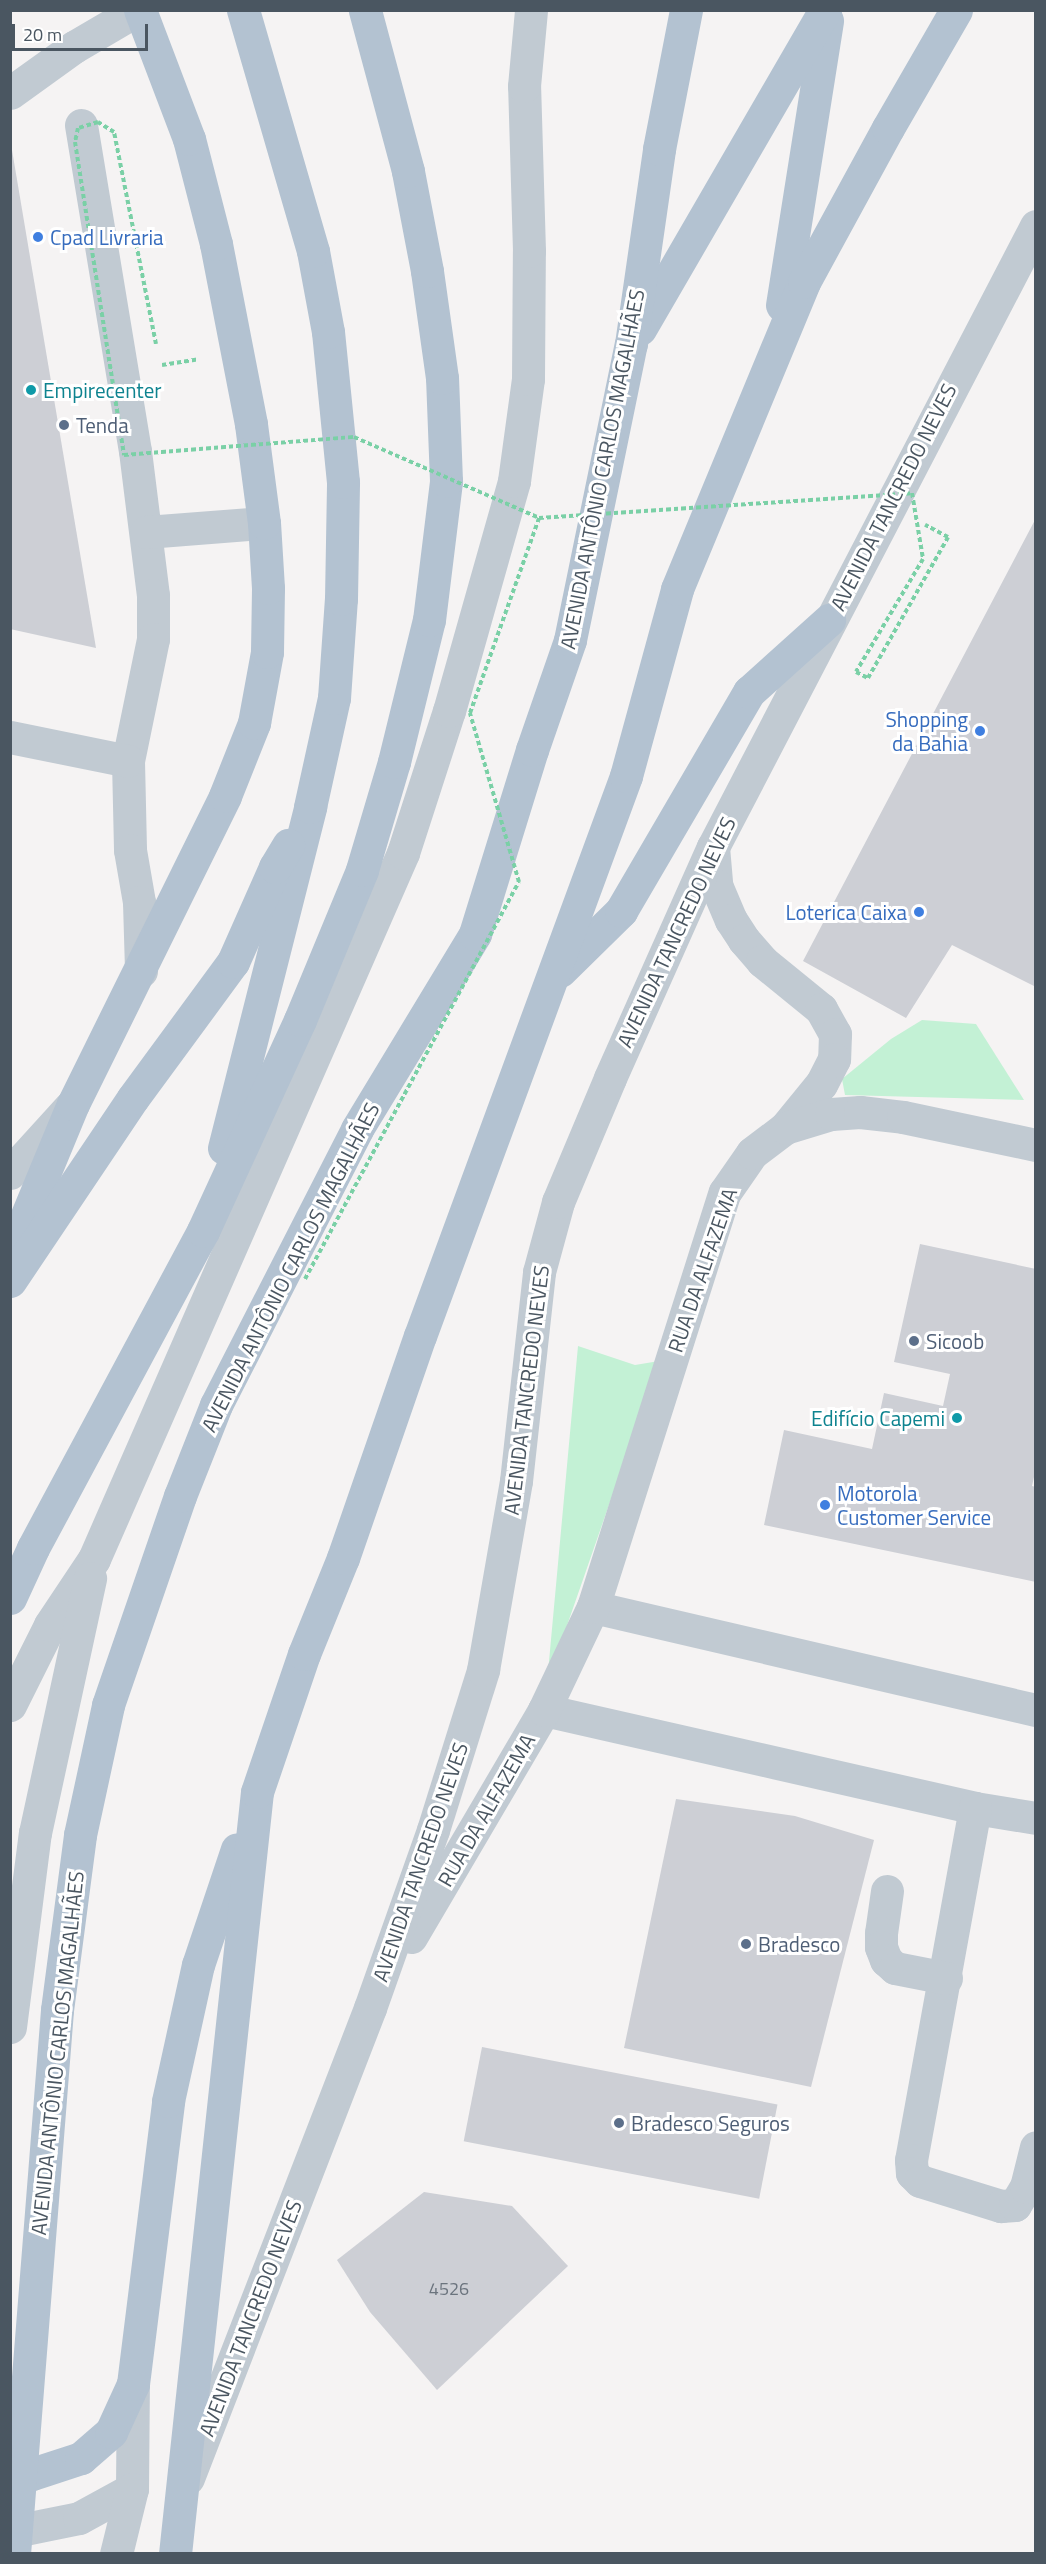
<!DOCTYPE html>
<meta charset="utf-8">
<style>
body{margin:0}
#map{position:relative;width:1046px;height:2564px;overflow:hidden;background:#f5f3f3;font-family:"Titillium Web",sans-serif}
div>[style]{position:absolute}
.green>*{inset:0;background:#c3f1d5}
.building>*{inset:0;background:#cdcfd5;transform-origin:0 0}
.path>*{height:4px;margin-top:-2px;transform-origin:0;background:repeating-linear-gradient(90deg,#7ad0a6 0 4.5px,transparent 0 7.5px)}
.minor>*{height:33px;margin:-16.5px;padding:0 16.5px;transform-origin:16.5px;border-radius:16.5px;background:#c1cad2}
.major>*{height:33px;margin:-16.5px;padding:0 16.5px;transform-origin:16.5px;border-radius:16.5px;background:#b3c2d1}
.path-bridge>*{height:4px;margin-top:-2px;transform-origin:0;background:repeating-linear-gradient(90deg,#7ad0a6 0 4.5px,transparent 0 7.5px)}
.major-bridge>*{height:33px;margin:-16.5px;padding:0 16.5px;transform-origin:16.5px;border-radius:16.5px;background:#b3c2d1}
.dots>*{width:16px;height:16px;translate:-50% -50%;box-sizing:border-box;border:3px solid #fff;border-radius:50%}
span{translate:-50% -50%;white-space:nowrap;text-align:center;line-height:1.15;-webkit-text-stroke:6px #fff;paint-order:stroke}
.number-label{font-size:18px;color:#6b747e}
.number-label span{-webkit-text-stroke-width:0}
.shop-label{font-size:21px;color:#366cbe}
.left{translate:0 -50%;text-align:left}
.right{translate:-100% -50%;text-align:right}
.culture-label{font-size:21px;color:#0d838f}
.service-label{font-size:21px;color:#4e5e75}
.street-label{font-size:21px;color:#4a5661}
.frame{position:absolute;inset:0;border:12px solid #4a5661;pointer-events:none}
.scale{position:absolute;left:12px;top:24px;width:136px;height:27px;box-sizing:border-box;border:3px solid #4a5661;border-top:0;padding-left:8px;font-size:18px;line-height:21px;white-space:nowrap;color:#4a5661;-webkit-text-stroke:4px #fff;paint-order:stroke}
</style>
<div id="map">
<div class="green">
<div style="clip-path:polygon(922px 1020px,976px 1024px,1024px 1100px,845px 1095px,842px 1079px,891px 1039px)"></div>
<div style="clip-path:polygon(578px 1346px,635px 1365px,659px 1361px,547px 1683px)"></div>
</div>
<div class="building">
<div style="clip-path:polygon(10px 150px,12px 150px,96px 648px,10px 629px)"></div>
<div style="clip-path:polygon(1036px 518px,1036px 987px,952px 945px,906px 1018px,803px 961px)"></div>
<div style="clip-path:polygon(920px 1244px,1036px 1269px,1036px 1468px,1032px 1486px,1036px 1487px,1036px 1582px,764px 1525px,784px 1430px,872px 1449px,884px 1393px,943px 1406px,950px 1374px,894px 1362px)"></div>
<div style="clip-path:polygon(676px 1799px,795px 1816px,874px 1840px,811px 2087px,624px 2048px)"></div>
<div style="left:482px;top:2047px;width:301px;height:96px;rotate:11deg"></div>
<div style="clip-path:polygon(424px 2192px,512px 2206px,568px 2266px,437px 2390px,370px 2312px,337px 2260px)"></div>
</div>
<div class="path">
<div style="left:162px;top:365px;width:37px;rotate:-9deg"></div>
<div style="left:923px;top:559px;width:131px;rotate:120.7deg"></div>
<div style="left:856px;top:672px;width:13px;rotate:27deg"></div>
<div style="left:868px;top:678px;width:162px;rotate:-60.4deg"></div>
<div style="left:948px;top:537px;width:26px;rotate:-152deg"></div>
</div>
<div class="minor">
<div style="left:10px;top:93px;width:79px;rotate:-35.7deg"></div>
<div style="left:74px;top:47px;width:73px;rotate:-30.4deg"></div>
<div style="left:81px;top:125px;width:330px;rotate:80.6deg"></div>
<div style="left:135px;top:451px;width:145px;rotate:82.9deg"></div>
<div style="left:153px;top:595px;width:44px;rotate:90deg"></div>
<div style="left:153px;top:639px;width:125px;rotate:101.6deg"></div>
<div style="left:128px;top:761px;width:89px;rotate:88.7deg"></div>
<div style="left:130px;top:850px;width:53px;rotate:80.2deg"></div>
<div style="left:139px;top:902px;width:69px;rotate:88.3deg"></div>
<div style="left:146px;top:532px;width:118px;rotate:-4.4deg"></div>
<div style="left:10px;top:737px;width:120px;rotate:11.5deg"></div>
<div style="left:713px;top:847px;width:38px;rotate:85deg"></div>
<div style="left:716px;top:885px;width:38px;rotate:67deg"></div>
<div style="left:731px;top:920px;width:24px;rotate:57deg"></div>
<div style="left:744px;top:940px;width:28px;rotate:49deg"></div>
<div style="left:762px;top:961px;width:76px;rotate:39.1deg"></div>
<div style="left:821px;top:1009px;width:29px;rotate:61deg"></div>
<div style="left:835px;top:1034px;width:25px;rotate:92deg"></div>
<div style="left:834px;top:1059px;width:28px;rotate:117deg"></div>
<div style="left:821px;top:1084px;width:57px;rotate:129.3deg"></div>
<div style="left:10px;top:1173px;width:89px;rotate:-47.7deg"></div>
<div style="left:593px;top:1607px;width:455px;rotate:13.1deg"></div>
<div style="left:10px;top:1705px;width:89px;rotate:-63.4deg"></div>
<div style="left:50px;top:1625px;width:79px;rotate:-56.3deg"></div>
<div style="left:94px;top:1559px;width:771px;rotate:-66.36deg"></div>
<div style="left:403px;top:853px;width:149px;rotate:-72.1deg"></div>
<div style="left:449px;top:711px;width:239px;rotate:-74.2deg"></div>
<div style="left:514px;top:481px;width:103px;rotate:-82.2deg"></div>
<div style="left:528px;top:379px;width:128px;rotate:-89.6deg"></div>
<div style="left:529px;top:251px;width:165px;rotate:-91.7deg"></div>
<div style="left:524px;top:86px;width:76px;rotate:-84.7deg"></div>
<div style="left:544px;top:1710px;width:442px;rotate:12.8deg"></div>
<div style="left:975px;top:1808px;width:62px;rotate:9.3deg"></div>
<div style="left:975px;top:1808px;width:358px;rotate:100.3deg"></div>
<div style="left:911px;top:2160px;width:13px;rotate:86deg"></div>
<div style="left:912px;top:2173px;width:11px;rotate:45deg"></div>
<div style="left:920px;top:2181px;width:85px;rotate:17.2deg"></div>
<div style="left:1001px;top:2206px;width:14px;rotate:-4deg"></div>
<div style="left:1015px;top:2205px;width:21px;rotate:-59deg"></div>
<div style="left:1026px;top:2187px;width:41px;rotate:-76deg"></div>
<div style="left:887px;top:1891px;width:42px;rotate:98.1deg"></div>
<div style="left:881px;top:1933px;width:14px;rotate:90deg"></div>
<div style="left:881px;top:1947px;width:14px;rotate:69deg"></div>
<div style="left:886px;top:1960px;width:12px;rotate:42deg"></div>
<div style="left:895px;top:1968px;width:52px;rotate:11.1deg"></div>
<div style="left:411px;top:1937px;width:263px;rotate:-59.6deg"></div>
<div style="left:544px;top:1710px;width:114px;rotate:-64.6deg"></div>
<div style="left:593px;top:1607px;width:435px;rotate:-72.4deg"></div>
<div style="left:725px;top:1192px;width:47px;rotate:-55.3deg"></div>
<div style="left:752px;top:1153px;width:41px;rotate:-37.1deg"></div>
<div style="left:785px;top:1128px;width:48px;rotate:-16.9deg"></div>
<div style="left:831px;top:1114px;width:29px;rotate:-4deg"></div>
<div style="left:860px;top:1112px;width:43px;rotate:6.6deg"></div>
<div style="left:903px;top:1117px;width:136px;rotate:11.9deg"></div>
<div style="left:10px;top:2027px;width:196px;rotate:-82.7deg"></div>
<div style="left:35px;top:1833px;width:261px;rotate:-77.8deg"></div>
<div style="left:188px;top:2478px;width:504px;rotate:-68.83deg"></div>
<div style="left:370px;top:2008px;width:189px;rotate:-70.5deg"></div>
<div style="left:433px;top:1830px;width:168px;rotate:-72.6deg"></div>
<div style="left:483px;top:1670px;width:192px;rotate:-80.1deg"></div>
<div style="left:516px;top:1481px;width:210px;rotate:-83.7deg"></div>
<div style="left:539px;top:1272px;width:73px;rotate:-74.8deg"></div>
<div style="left:558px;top:1202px;width:134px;rotate:-67.2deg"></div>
<div style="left:610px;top:1078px;width:253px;rotate:-66deg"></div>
<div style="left:713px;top:847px;width:700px;rotate:-62.52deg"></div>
<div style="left:10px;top:2532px;width:70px;rotate:-11.5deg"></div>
<div style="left:79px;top:2518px;width:60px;rotate:-28.7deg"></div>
<div style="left:132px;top:2489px;width:105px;rotate:-89.5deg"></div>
<div style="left:116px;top:2554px;width:67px;rotate:-76.2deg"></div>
</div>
<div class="major">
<div style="left:782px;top:305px;width:288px;rotate:-81deg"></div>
<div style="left:640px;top:329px;width:369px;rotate:-59.9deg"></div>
<div style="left:560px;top:971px;width:86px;rotate:-44.5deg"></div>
<div style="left:621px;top:911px;width:254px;rotate:-59.7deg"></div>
<div style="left:749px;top:692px;width:108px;rotate:-42deg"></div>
<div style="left:224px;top:1148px;width:352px;rotate:-75.8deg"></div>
<div style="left:310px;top:807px;width:112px;rotate:-77.6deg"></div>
<div style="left:334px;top:698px;width:99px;rotate:-86deg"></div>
<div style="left:341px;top:599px;width:117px;rotate:-89deg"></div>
<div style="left:343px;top:482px;width:151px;rotate:-95.7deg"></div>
<div style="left:328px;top:332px;width:82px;rotate:-100.5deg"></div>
<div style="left:313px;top:251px;width:251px;rotate:-106.2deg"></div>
<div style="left:10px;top:1256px;width:165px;rotate:-67.5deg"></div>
<div style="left:73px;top:1104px;width:343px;rotate:-63.7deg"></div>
<div style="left:225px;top:796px;width:79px;rotate:-68.3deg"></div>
<div style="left:254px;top:723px;width:72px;rotate:-79.6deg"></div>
<div style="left:267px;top:652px;width:64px;rotate:-89.1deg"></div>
<div style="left:268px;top:588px;width:65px;rotate:-93.5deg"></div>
<div style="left:264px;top:523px;width:100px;rotate:-97.5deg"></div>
<div style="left:251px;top:424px;width:183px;rotate:-101deg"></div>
<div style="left:216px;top:244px;width:108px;rotate:-104.4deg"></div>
<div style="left:189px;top:139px;width:138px;rotate:-110.8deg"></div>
<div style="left:10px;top:1281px;width:220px;rotate:-56.1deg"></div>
<div style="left:133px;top:1098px;width:169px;rotate:-53.7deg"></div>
<div style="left:233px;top:962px;width:104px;rotate:-66.1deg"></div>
<div style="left:275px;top:867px;width:26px;rotate:-59deg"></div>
<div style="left:216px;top:1405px;width:310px;rotate:-62.9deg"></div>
<div style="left:357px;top:1129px;width:228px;rotate:-58.8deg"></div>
<div style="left:475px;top:934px;width:193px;rotate:-72.8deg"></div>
<div style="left:532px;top:750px;width:116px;rotate:-70.9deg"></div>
<div style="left:570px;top:640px;width:302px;rotate:-78.4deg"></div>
<div style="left:631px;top:344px;width:197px;rotate:-81.8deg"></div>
<div style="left:659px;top:149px;width:142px;rotate:-79deg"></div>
<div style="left:10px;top:1598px;width:55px;rotate:-65.3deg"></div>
<div style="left:33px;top:1548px;width:360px;rotate:-61.8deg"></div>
<div style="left:203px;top:1231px;width:232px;rotate:-65.3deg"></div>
<div style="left:300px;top:1020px;width:162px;rotate:-67.5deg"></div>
<div style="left:362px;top:870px;width:113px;rotate:-73.5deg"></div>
<div style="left:394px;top:762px;width:146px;rotate:-76.2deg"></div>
<div style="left:429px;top:620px;width:140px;rotate:-83deg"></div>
<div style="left:446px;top:481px;width:103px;rotate:-92.2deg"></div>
<div style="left:442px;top:378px;width:108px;rotate:-98deg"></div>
<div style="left:427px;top:271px;width:102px;rotate:-100.8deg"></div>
<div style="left:408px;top:171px;width:167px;rotate:-105deg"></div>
<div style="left:10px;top:2472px;width:22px;rotate:5deg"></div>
<div style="left:32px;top:2474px;width:52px;rotate:-18.1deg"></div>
<div style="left:81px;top:2458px;width:40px;rotate:-41deg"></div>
<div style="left:111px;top:2432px;width:53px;rotate:-65.4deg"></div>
<div style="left:133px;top:2384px;width:285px;rotate:-82.9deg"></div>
<div style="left:168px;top:2101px;width:139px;rotate:-77.6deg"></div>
<div style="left:198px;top:1965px;width:122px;rotate:-71.4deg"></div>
<div style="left:175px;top:2554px;width:766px;rotate:-83.86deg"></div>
<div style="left:257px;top:1792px;width:146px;rotate:-71.2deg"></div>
<div style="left:304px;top:1654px;width:104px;rotate:-67.9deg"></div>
<div style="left:343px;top:1558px;width:235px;rotate:-70.9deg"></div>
<div style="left:420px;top:1336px;width:597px;rotate:-69.8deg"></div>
<div style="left:626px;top:776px;width:194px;rotate:-74.7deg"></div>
<div style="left:677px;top:589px;width:332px;rotate:-67.5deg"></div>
<div style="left:804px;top:282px;width:175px;rotate:-61.4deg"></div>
<div style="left:888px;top:128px;width:136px;rotate:-60deg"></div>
</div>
<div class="path-bridge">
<div style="left:156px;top:344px;width:216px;rotate:-101.2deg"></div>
<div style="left:114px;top:132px;width:19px;rotate:-148deg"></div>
<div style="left:98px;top:122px;width:21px;rotate:163deg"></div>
<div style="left:78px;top:128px;width:14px;rotate:102deg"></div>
<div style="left:75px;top:142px;width:317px;rotate:81.1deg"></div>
<div style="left:124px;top:455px;width:231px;rotate:-4.5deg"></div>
<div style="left:354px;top:437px;width:202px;rotate:23.6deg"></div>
<div style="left:539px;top:518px;width:374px;rotate:-3.8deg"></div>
<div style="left:912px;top:493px;width:67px;rotate:80.5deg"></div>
<div style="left:305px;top:1279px;width:451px;rotate:-61.7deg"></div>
<div style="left:519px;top:882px;width:176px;rotate:-106.2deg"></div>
<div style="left:470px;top:713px;width:207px;rotate:-70.5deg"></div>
</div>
<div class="major-bridge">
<div style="left:14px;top:2554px;width:546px;rotate:-85.48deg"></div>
<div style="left:57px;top:2010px;width:177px;rotate:-82.5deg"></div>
<div style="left:80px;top:1835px;width:133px;rotate:-77.8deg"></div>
<div style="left:108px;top:1705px;width:221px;rotate:-71deg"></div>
<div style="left:180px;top:1496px;width:98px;rotate:-68.4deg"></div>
</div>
<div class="dots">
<div style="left:38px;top:237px;background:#3f7fe0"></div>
<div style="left:31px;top:390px;background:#0f9aa8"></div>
<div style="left:64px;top:425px;background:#5c6f8a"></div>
<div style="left:980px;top:731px;background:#3f7fe0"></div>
<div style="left:919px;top:912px;background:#3f7fe0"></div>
<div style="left:914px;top:1341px;background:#5c6f8a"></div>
<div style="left:957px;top:1418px;background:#0f9aa8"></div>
<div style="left:825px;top:1505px;background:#3f7fe0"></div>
<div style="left:746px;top:1944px;background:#5c6f8a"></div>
<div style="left:619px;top:2123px;background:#5c6f8a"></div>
</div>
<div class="number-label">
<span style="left:449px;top:2289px">4526</span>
</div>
<div class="shop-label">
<span class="left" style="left:50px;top:237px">Cpad Livraria</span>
<span class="right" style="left:968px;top:731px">Shopping<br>da Bahia</span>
<span class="right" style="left:907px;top:912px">Loterica Caixa</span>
<span class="left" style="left:837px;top:1505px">Motorola<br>Customer Service</span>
</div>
<div class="culture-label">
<span class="left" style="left:43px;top:390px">Empirecenter</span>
<span class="right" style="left:945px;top:1418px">Edifício Capemi</span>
</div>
<div class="service-label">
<span class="left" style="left:76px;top:425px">Tenda</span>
<span class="left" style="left:926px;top:1341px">Sicoob</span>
<span class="left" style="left:758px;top:1944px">Bradesco</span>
<span class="left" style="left:631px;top:2123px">Bradesco Seguros</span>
</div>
<div class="street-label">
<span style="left:602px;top:469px;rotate:-79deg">AVENIDA ANTÔNIO CARLOS MAGALHÃES</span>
<span style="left:893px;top:497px;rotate:-63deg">AVENIDA TANCREDO NEVES</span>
<span style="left:676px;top:932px;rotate:-65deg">AVENIDA TANCREDO NEVES</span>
<span style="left:290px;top:1267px;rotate:-63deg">AVENIDA ANTÔNIO CARLOS MAGALHÃES</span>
<span style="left:702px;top:1270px;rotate:-71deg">RUA DA ALFAZEMA</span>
<span style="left:526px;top:1390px;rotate:-83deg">AVENIDA TANCREDO NEVES</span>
<span style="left:486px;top:1810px;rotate:-60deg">RUA DA ALFAZEMA</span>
<span style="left:420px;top:1862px;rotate:-71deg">AVENIDA TANCREDO NEVES</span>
<span style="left:57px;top:2053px;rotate:-84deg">AVENIDA ANTÔNIO CARLOS MAGALHÃES</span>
<span style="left:250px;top:2318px;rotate:-69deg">AVENIDA TANCREDO NEVES</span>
</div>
<div class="frame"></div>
<div class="scale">20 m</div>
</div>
